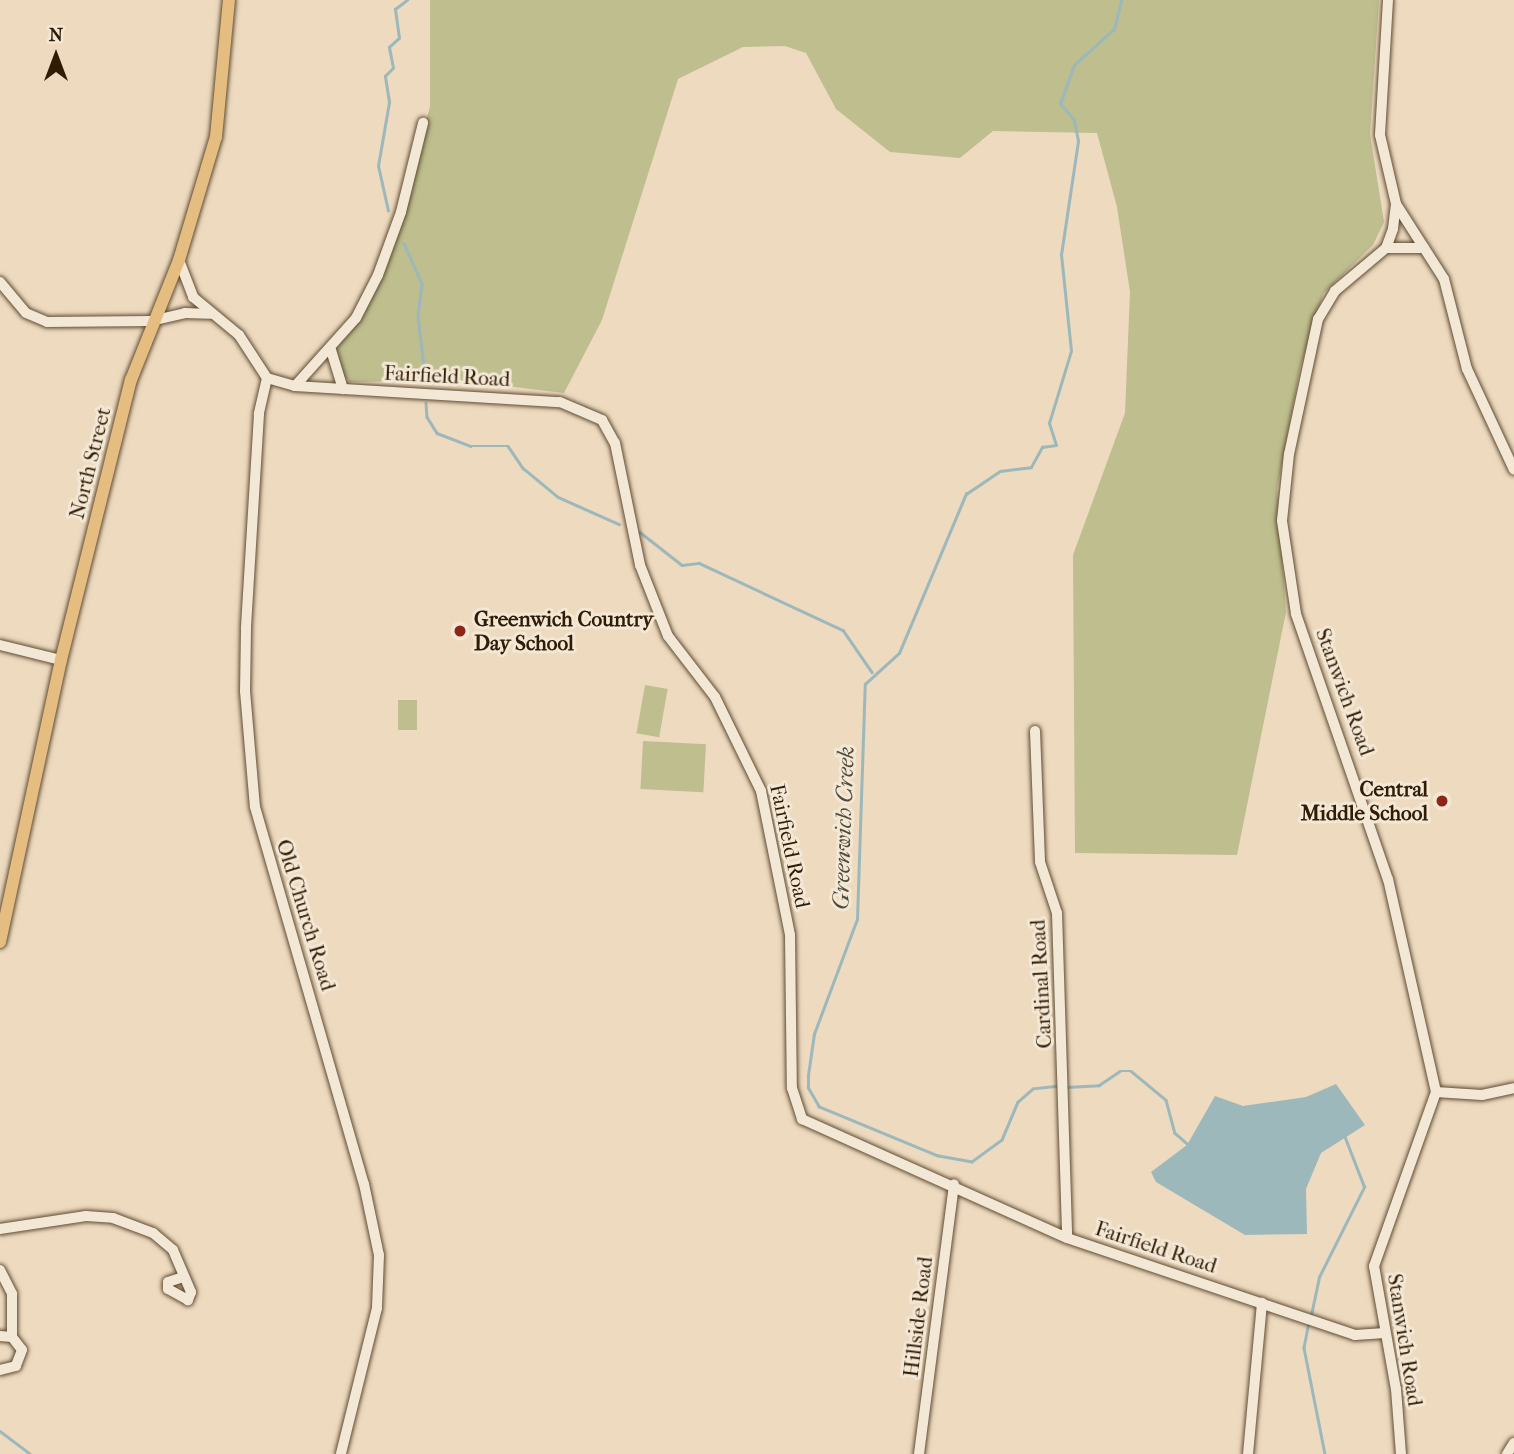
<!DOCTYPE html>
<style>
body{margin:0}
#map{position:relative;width:1514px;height:1454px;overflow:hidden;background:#eddabf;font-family:"IM FELL French Canon",serif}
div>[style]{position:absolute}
.green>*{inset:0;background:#bebe8e;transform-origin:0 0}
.water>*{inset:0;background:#9cb8bb}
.stream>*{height:2.5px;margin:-1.25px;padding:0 1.25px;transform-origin:1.25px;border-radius:1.25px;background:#9cb8bb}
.roads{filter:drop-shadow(0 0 2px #5f4c33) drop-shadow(0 0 2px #5f4c33)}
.minor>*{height:10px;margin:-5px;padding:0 5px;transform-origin:5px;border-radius:5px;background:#f3e7d5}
.major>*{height:12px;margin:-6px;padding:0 6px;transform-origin:6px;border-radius:6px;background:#e6bd80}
.dots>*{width:19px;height:19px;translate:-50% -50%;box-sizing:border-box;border:4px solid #f3e7d5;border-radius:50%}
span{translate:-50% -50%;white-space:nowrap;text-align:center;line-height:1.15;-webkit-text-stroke:6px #f3e7d5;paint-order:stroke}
.street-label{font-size:21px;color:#301c04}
.poi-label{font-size:21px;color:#301c04;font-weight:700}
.left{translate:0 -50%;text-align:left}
.right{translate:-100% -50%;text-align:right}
.water-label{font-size:23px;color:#504b3b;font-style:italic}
.north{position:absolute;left:21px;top:21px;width:70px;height:70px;-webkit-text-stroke:5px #f3e7d5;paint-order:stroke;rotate:0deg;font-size:19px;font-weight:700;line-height:28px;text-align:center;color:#301c04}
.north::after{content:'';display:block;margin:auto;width:24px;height:32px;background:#301c04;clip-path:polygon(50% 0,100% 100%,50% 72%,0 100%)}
</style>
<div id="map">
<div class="green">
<div style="clip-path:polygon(430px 0,1379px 0,1370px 134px,1384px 222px,1373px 245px,1323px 294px,1300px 369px,1277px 489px,1286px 612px,1237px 855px,1075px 853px,1073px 555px,1125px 413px,1130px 292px,1117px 207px,1097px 133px,993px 131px,960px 158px,890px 152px,836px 109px,806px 53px,785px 46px,743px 47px,678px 79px,602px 320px,564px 393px,457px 380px,350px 382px,339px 371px,337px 349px,383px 270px,430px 107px)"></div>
<div style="left:645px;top:685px;width:23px;height:49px;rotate:10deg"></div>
<div style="left:398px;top:700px;width:19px;height:30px"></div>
<div style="left:643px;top:741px;width:63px;height:48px;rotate:3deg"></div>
</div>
<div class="water">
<div style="clip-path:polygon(1336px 1084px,1365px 1125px,1321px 1153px,1306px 1189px,1307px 1234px,1245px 1235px,1156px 1182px,1151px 1172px,1187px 1145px,1215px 1096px,1243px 1106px,1306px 1097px)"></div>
</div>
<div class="stream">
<div style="left:388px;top:211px;width:46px;rotate:-102.5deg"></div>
<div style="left:378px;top:166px;width:65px;rotate:-80.2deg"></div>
<div style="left:389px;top:102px;width:26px;rotate:-99deg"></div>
<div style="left:385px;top:76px;width:11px;rotate:-45deg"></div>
<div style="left:393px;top:68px;width:21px;rotate:-101deg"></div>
<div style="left:389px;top:47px;width:13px;rotate:-42deg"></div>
<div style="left:399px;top:38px;width:29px;rotate:-98deg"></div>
<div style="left:395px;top:9px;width:15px;rotate:-37deg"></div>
<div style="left:404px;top:243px;width:45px;rotate:66.3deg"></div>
<div style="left:422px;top:284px;width:33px;rotate:97deg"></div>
<div style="left:418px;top:317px;width:65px;rotate:83deg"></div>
<div style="left:426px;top:403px;width:14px;rotate:86deg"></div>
<div style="left:427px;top:417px;width:19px;rotate:58deg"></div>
<div style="left:437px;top:433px;width:36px;rotate:21deg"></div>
<div style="left:471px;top:446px;width:37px"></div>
<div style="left:508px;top:446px;width:27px;rotate:56deg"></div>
<div style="left:523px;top:468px;width:45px;rotate:39.6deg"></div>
<div style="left:558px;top:497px;width:67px;rotate:23.9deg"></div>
<div style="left:640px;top:532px;width:53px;rotate:38.2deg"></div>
<div style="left:682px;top:565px;width:17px;rotate:-7deg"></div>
<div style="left:699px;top:563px;width:159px;rotate:25deg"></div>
<div style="left:843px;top:630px;width:51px;rotate:55.4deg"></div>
<div style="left:1060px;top:1086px;width:27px;rotate:174deg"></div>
<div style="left:1033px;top:1089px;width:20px;rotate:139deg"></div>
<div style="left:1018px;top:1102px;width:41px;rotate:112.8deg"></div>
<div style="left:1002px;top:1140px;width:37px;rotate:144deg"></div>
<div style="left:972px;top:1162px;width:35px;rotate:-170deg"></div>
<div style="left:938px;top:1156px;width:129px;rotate:-157.6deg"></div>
<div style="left:819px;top:1107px;width:22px;rotate:-120deg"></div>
<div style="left:808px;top:1088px;width:13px;rotate:-90deg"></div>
<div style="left:808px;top:1075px;width:41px;rotate:-81.7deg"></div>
<div style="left:814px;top:1034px;width:123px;rotate:-69.5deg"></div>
<div style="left:857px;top:919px;width:235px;rotate:-88.1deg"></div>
<div style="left:865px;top:684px;width:46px;rotate:-42.4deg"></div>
<div style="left:899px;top:653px;width:173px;rotate:-67.2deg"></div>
<div style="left:966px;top:494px;width:41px;rotate:-34.1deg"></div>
<div style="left:1000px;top:471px;width:31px;rotate:-7deg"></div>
<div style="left:1031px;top:467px;width:23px;rotate:-61deg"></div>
<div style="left:1042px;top:447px;width:14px;rotate:-8deg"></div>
<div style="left:1056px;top:445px;width:23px;rotate:-108deg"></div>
<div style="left:1049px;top:423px;width:75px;rotate:-73deg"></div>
<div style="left:1071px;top:351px;width:97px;rotate:-95.9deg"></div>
<div style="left:1061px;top:255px;width:115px;rotate:-81.5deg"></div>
<div style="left:1078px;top:141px;width:21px;rotate:-101deg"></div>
<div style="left:1074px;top:120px;width:21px;rotate:-131deg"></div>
<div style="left:1060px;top:104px;width:41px;rotate:-70.3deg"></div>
<div style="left:1074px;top:65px;width:54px;rotate:-42deg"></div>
<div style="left:1114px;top:29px;width:30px;rotate:-76deg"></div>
<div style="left:1066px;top:1087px;width:33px;rotate:-3deg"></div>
<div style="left:1099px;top:1085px;width:25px;rotate:-34deg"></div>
<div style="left:1120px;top:1071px;width:11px"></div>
<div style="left:1131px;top:1071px;width:45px;rotate:39.6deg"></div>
<div style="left:1166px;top:1100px;width:34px;rotate:75deg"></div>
<div style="left:1175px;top:1133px;width:18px;rotate:41deg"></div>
<div style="left:1311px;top:1315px;width:39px;rotate:-78deg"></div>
<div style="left:1319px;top:1277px;width:101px;rotate:-63.4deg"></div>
<div style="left:1364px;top:1187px;width:53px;rotate:-111.2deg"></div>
<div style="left:1309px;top:1322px;width:26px;rotate:101deg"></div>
<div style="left:1304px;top:1348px;width:108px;rotate:78.8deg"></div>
<div style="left:0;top:1431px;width:38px;rotate:37deg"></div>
</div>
<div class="roads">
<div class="minor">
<div style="left:1388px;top:0;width:135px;rotate:93.4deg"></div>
<div style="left:1380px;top:135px;width:71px;rotate:76.9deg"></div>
<div style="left:1396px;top:204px;width:25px;rotate:97deg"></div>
<div style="left:1393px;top:229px;width:20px;rotate:110deg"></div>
<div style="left:1386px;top:248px;width:67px;rotate:139.9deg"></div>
<div style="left:1335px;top:291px;width:33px;rotate:121deg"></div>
<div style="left:1318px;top:319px;width:138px;rotate:102.1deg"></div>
<div style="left:1289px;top:454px;width:67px;rotate:96deg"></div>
<div style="left:1282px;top:521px;width:94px;rotate:81.4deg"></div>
<div style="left:1296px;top:614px;width:281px;rotate:70.9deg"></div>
<div style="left:1388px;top:879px;width:218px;rotate:77.3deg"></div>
<div style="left:1436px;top:1092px;width:185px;rotate:109.6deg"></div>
<div style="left:1374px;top:1266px;width:125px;rotate:79.9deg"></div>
<div style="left:1396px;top:1389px;width:65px;rotate:85.6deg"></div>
<div style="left:1396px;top:204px;width:89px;rotate:57.4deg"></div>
<div style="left:1444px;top:279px;width:93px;rotate:75.7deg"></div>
<div style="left:1467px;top:369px;width:111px;rotate:65deg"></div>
<div style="left:1386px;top:248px;width:38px"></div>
<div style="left:179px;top:260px;width:40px;rotate:69deg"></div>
<div style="left:193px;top:297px;width:60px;rotate:39.6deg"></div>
<div style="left:239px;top:335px;width:51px;rotate:56.9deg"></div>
<div style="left:267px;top:378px;width:29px;rotate:16deg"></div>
<div style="left:295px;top:386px;width:265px;rotate:3.5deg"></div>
<div style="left:560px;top:402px;width:46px;rotate:23.2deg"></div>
<div style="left:602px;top:420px;width:26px;rotate:61deg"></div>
<div style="left:615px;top:443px;width:125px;rotate:78.4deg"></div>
<div style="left:640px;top:565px;width:76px;rotate:68.5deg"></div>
<div style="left:668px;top:636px;width:77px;rotate:52.4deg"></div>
<div style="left:715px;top:697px;width:105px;rotate:63.9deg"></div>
<div style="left:761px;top:791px;width:147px;rotate:78.6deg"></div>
<div style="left:790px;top:935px;width:153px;rotate:89.3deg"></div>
<div style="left:792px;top:1088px;width:33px;rotate:72deg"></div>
<div style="left:802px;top:1119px;width:290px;rotate:24.2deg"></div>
<div style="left:1067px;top:1238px;width:304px;rotate:18.6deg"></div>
<div style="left:1355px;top:1335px;width:30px;rotate:-4deg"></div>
<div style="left:0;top:282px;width:40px;rotate:50deg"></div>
<div style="left:26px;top:313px;width:23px;rotate:23deg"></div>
<div style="left:47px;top:322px;width:104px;rotate:-0.6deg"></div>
<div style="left:151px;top:321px;width:35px;rotate:-13deg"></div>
<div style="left:185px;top:313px;width:25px;rotate:2deg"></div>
<div style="left:331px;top:350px;width:41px;rotate:72.9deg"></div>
<div style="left:267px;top:378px;width:37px;rotate:103deg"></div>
<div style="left:259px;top:414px;width:215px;rotate:93.5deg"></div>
<div style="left:246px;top:629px;width:62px;rotate:90.9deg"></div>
<div style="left:245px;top:691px;width:116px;rotate:85.1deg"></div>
<div style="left:255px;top:807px;width:392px;rotate:73.9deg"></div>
<div style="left:364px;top:1184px;width:73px;rotate:78.1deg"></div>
<div style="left:379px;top:1255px;width:53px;rotate:92.2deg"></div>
<div style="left:377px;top:1308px;width:150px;rotate:103.9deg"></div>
<div style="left:295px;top:386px;width:91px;rotate:-48.1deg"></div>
<div style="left:356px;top:318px;width:48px;rotate:-62.9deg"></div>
<div style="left:378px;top:275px;width:67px;rotate:-69.9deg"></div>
<div style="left:401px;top:212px;width:92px;rotate:-76.1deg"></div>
<div style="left:0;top:645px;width:63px;rotate:13.8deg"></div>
<div style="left:1035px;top:731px;width:131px;rotate:87.8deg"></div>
<div style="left:1040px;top:862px;width:54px;rotate:71.6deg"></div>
<div style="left:1057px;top:913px;width:325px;rotate:88.2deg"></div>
<div style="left:1436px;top:1092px;width:46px;rotate:3.7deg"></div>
<div style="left:1482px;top:1095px;width:33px;rotate:-12deg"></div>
<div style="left:0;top:1229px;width:87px;rotate:-8.6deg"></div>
<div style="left:86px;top:1216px;width:27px;rotate:4deg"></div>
<div style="left:113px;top:1218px;width:43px;rotate:20.6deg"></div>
<div style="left:153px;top:1233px;width:26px;rotate:40deg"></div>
<div style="left:173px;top:1250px;width:46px;rotate:66.8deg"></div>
<div style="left:191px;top:1292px;width:9px;rotate:111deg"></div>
<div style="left:188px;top:1300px;width:23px;rotate:-151deg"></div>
<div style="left:168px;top:1289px;width:7px;rotate:-90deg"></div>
<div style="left:168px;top:1282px;width:16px;rotate:-18deg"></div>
<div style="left:0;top:1270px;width:27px;rotate:63deg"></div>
<div style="left:12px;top:1294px;width:43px;rotate:90deg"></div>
<div style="left:0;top:1336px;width:12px;rotate:5deg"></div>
<div style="left:12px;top:1337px;width:16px;rotate:52deg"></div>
<div style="left:22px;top:1350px;width:17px;rotate:111deg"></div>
<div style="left:16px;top:1366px;width:16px;rotate:166deg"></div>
<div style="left:919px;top:1454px;width:272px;rotate:-82.6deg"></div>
<div style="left:1248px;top:1454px;width:152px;rotate:-84.7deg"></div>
<div style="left:1507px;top:1454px;width:13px;rotate:-58deg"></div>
</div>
<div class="major">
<div style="left:0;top:942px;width:289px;rotate:-77.8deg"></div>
<div style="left:61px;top:660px;width:289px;rotate:-76deg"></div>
<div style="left:131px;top:380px;width:129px;rotate:-68.2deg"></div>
<div style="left:179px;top:260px;width:128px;rotate:-73.3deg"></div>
<div style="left:216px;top:137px;width:138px;rotate:-84.6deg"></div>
</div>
</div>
<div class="dots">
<div style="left:460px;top:631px;background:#8f2418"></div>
<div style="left:1442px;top:801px;background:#8f2418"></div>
</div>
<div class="street-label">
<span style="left:447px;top:376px;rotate:3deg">Fairfield Road</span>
<span style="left:90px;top:463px;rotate:-76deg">North Street</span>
<span style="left:1345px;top:692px;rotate:70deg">Stanwich Road</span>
<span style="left:790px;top:846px;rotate:78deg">Fairfield Road</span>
<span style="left:306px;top:915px;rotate:73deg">Old Church Road</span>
<span style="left:1041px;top:984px;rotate:-93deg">Cardinal Road</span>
<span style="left:1156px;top:1247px;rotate:18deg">Fairfield Road</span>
<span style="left:918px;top:1317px;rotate:-83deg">Hillside Road</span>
<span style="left:1405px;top:1340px;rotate:81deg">Stanwich Road</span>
</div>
<div class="poi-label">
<span class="left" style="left:474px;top:631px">Greenwich Country<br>Day School</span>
<span class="right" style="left:1428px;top:801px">Central<br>Middle School</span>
</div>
<div class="water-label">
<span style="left:844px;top:828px;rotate:-88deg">Greenwich Creek</span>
</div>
<div class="north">N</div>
</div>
